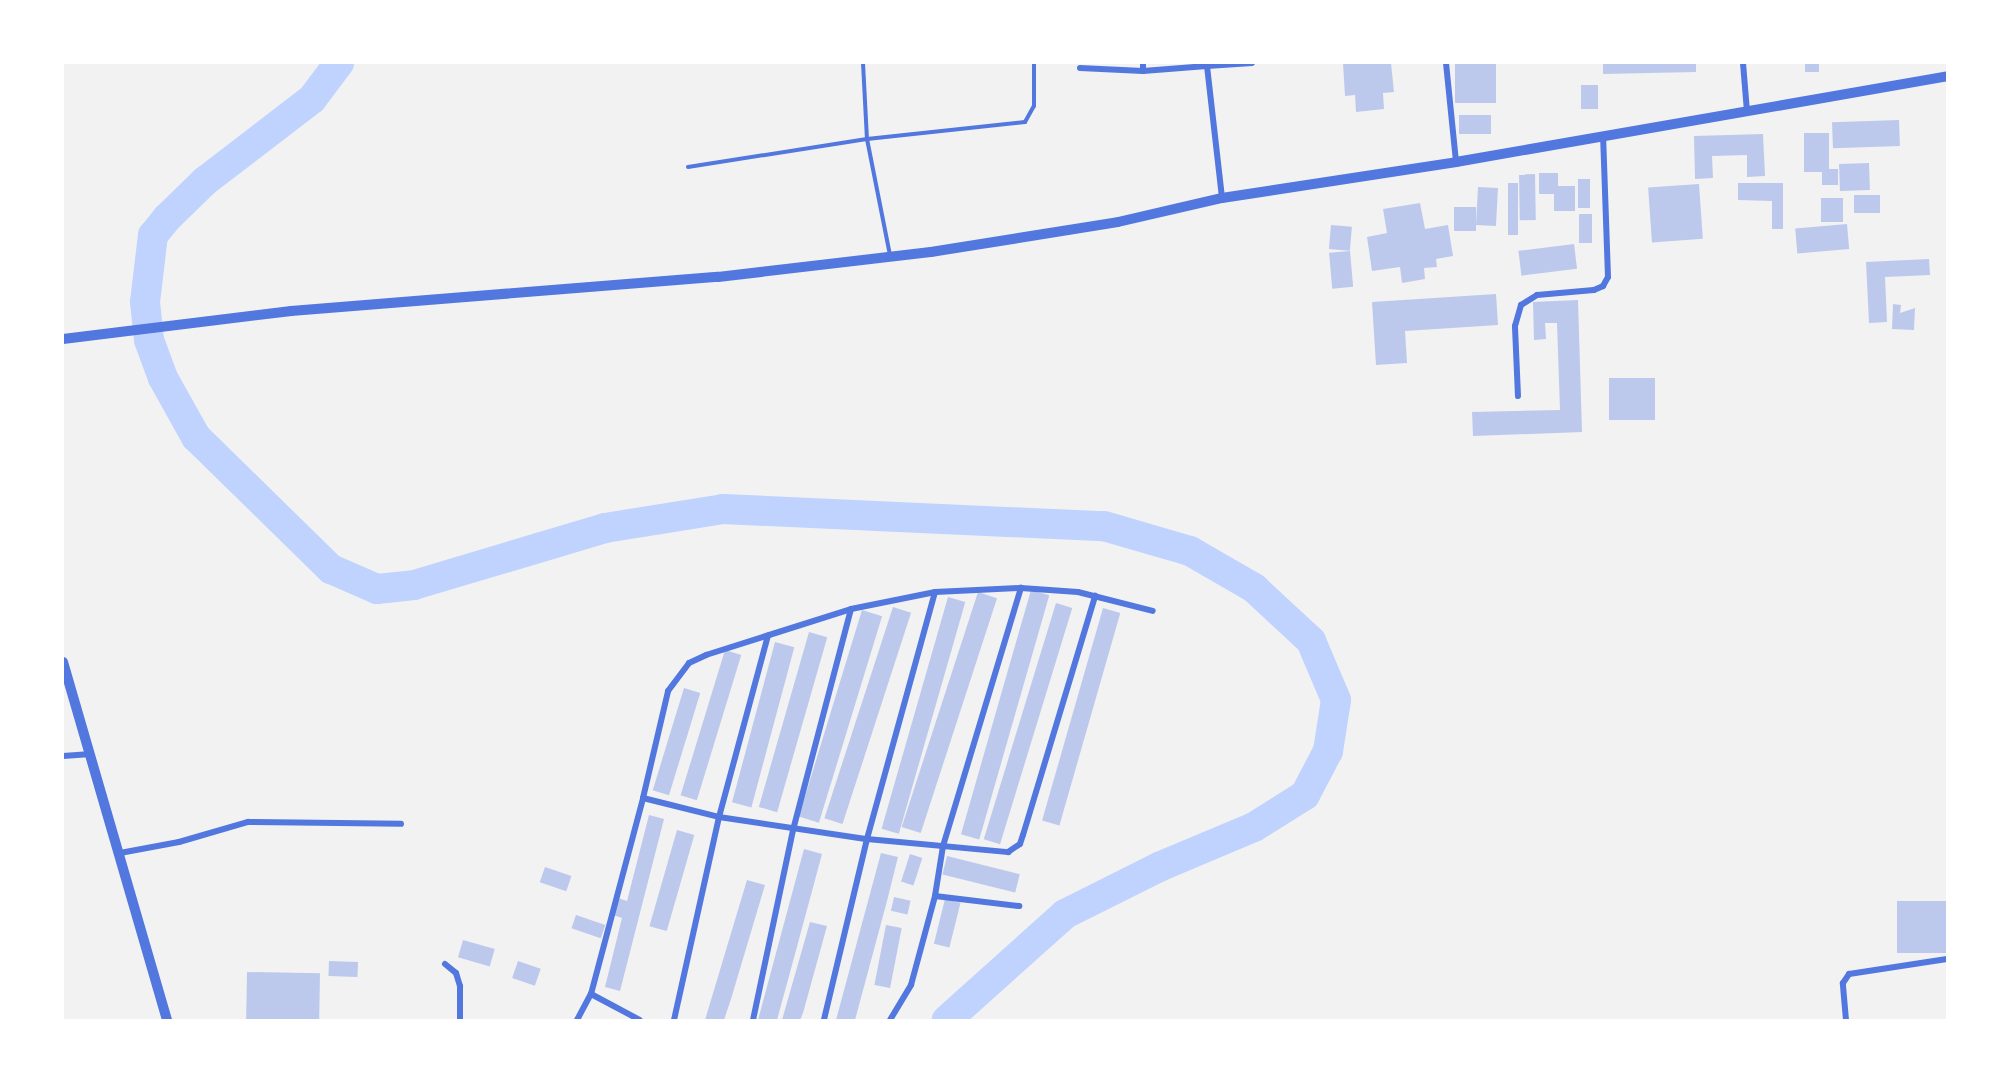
<!DOCTYPE html>
<style>
body{margin:0}
#map{position:relative;width:2010px;height:1083px;overflow:hidden;background:#f2f2f2;font-family:"Roboto Serif",serif}
div>[style]{position:absolute}
.river>*{height:30px;margin:-15px;padding:0 15px;transform-origin:15px;border-radius:15px;background:#bfd3fe}
.building>*{inset:0;background:#bdc9ec;transform-origin:0 0}
.service>*{height:4px;margin:-2px;padding:0 2px;transform-origin:2px;border-radius:2px;background:#5277de}
.minor>*{height:6px;margin:-3px;padding:0 3px;transform-origin:3px;border-radius:3px;background:#5277de}
.tertiary>*{height:10px;margin:-5px;padding:0 5px;transform-origin:5px;border-radius:5px;background:#5277de}
span{translate:-50% -50%;white-space:nowrap;text-align:center;line-height:1.15;-webkit-text-stroke:5px #fff;paint-order:stroke}
.frame{position:absolute;inset:0;border:64px solid #fff;pointer-events:none}
</style>
<div id="map">
<div class="river">
<div style="left:339px;top:63px;width:45px;rotate:126.9deg"></div>
<div style="left:312px;top:99px;width:135px;rotate:142.5deg"></div>
<div style="left:205px;top:181px;width:53px;rotate:135.8deg"></div>
<div style="left:167px;top:218px;width:22px;rotate:129deg"></div>
<div style="left:153px;top:235px;width:67px;rotate:96.8deg"></div>
<div style="left:145px;top:302px;width:38px;rotate:84deg"></div>
<div style="left:149px;top:340px;width:40px;rotate:69.8deg"></div>
<div style="left:163px;top:378px;width:68px;rotate:60.8deg"></div>
<div style="left:196px;top:437px;width:189px;rotate:44.4deg"></div>
<div style="left:331px;top:569px;width:50px;rotate:23.5deg"></div>
<div style="left:377px;top:589px;width:37px;rotate:-6deg"></div>
<div style="left:414px;top:585px;width:199px;rotate:-16.6deg"></div>
<div style="left:605px;top:528px;width:120px;rotate:-9.1deg"></div>
<div style="left:723px;top:509px;width:381px;rotate:2.6deg"></div>
<div style="left:1104px;top:526px;width:90px;rotate:16.2deg"></div>
<div style="left:1190px;top:551px;width:74px;rotate:30deg"></div>
<div style="left:1254px;top:588px;width:78px;rotate:42.9deg"></div>
<div style="left:1311px;top:641px;width:64px;rotate:67deg"></div>
<div style="left:1336px;top:700px;width:52px;rotate:98.9deg"></div>
<div style="left:1328px;top:751px;width:50px;rotate:117.6deg"></div>
<div style="left:1305px;top:795px;width:60px;rotate:147.9deg"></div>
<div style="left:1254px;top:827px;width:101px;rotate:157.2deg"></div>
<div style="left:1161px;top:866px;width:107px;rotate:153.4deg"></div>
<div style="left:1065px;top:914px;width:159px;rotate:138.1deg"></div>
</div>
<div class="building">
<div style="clip-path:polygon(1343px 63px,1391px 63px,1394px 92px,1383px 93px,1384px 109px,1356px 112px,1355px 95px,1345px 96px)"></div>
<div style="left:1455px;top:63px;width:41px;height:40px"></div>
<div style="clip-path:polygon(1603px 63px,1696px 63px,1696px 72px,1603px 74px)"></div>
<div style="left:1805px;top:63px;width:14px;height:9px"></div>
<div style="left:1581px;top:85px;width:17px;height:24px"></div>
<div style="left:1459px;top:115px;width:32px;height:19px"></div>
<div style="left:1899px;top:120px;width:26px;height:67px;rotate:88deg"></div>
<div style="clip-path:polygon(1804px 133px,1829px 133px,1829px 169px,1838px 169px,1838px 185px,1822px 185px,1822px 172px,1804px 172px)"></div>
<div style="clip-path:polygon(1763px 134px,1765px 176px,1747px 177px,1747px 155px,1712px 156px,1713px 178px,1695px 179px,1694px 136px)"></div>
<div style="left:1869px;top:163px;width:27px;height:30px;rotate:88deg"></div>
<div style="clip-path:polygon(1539px 173px,1558px 173px,1558px 186px,1575px 186px,1575px 211px,1554px 211px,1554px 194px,1539px 194px)"></div>
<div style="left:1535px;top:174px;width:46px;height:16px;rotate:89deg"></div>
<div style="left:1578px;top:179px;width:12px;height:29px"></div>
<div style="left:1508px;top:183px;width:10px;height:52px"></div>
<div style="clip-path:polygon(1738px 183px,1783px 183px,1783px 229px,1772px 229px,1772px 201px,1738px 200px)"></div>
<div style="left:1699px;top:184px;width:55px;height:51px;rotate:86deg"></div>
<div style="left:1478px;top:187px;width:20px;height:38px;rotate:3deg"></div>
<div style="left:1854px;top:195px;width:26px;height:18px"></div>
<div style="left:1821px;top:198px;width:22px;height:24px"></div>
<div style="clip-path:polygon(1420px 203px,1425px 229px,1448px 225px,1453px 256px,1436px 259px,1437px 267px,1424px 268px,1425px 279px,1402px 283px,1400px 267px,1372px 271px,1367px 237px,1387px 233px,1383px 209px)"></div>
<div style="left:1454px;top:207px;width:22px;height:24px"></div>
<div style="left:1579px;top:214px;width:13px;height:29px"></div>
<div style="left:1847px;top:224px;width:25px;height:52px;rotate:85deg"></div>
<div style="left:1331px;top:225px;width:21px;height:24px;rotate:5deg"></div>
<div style="left:1574px;top:244px;width:25px;height:56px;rotate:83deg"></div>
<div style="left:1350px;top:251px;width:36px;height:21px;rotate:85deg"></div>
<div style="clip-path:polygon(1929px 259px,1930px 275px,1885px 277px,1887px 322px,1869px 323px,1866px 262px)"></div>
<div style="clip-path:polygon(1496px 294px,1498px 325px,1405px 331px,1407px 363px,1376px 365px,1372px 302px)"></div>
<div style="clip-path:polygon(1578px 300px,1582px 432px,1473px 436px,1472px 412px,1560px 410px,1557px 323px,1545px 323px,1546px 339px,1534px 340px,1533px 302px)"></div>
<div style="clip-path:polygon(1893px 304px,1901px 305px,1900px 313px,1915px 308px,1914px 330px,1892px 329px)"></div>
<div style="left:1609px;top:378px;width:46px;height:42px"></div>
<div style="left:1031px;top:590px;width:19px;height:254px;rotate:16deg"></div>
<div style="left:978px;top:592px;width:20px;height:247px;rotate:18deg"></div>
<div style="left:948px;top:597px;width:18px;height:241px;rotate:16deg"></div>
<div style="left:1056px;top:603px;width:17px;height:247px;rotate:17deg"></div>
<div style="left:893px;top:607px;width:19px;height:222px;rotate:18deg"></div>
<div style="left:1103px;top:608px;width:18px;height:221px;rotate:16deg"></div>
<div style="left:862px;top:610px;width:21px;height:216px;rotate:17deg"></div>
<div style="left:809px;top:632px;width:19px;height:182px;rotate:16deg"></div>
<div style="left:775px;top:642px;width:20px;height:166px;rotate:15deg"></div>
<div style="left:725px;top:650px;width:17px;height:152px;rotate:17deg"></div>
<div style="left:684px;top:688px;width:17px;height:107px;rotate:17deg"></div>
<div style="clip-path:polygon(649px 815px,664px 819px,620px 991px,605px 987px,622px 918px,613px 915px,618px 898px,627px 901px)"></div>
<div style="left:677px;top:830px;width:18px;height:100px;rotate:16deg"></div>
<div style="clip-path:polygon(804px 849px,822px 854px,795px 954px,777px 1020px,758px 1020px)"></div>
<div style="clip-path:polygon(881px 853px,898px 857px,887px 901px,855px 1020px,836px 1020px)"></div>
<div style="left:910px;top:854px;width:13px;height:29px;rotate:18deg"></div>
<div style="left:947px;top:856px;width:75px;height:19px;rotate:14deg"></div>
<div style="left:545px;top:867px;width:28px;height:16px;rotate:19deg"></div>
<div style="clip-path:polygon(747px 880px,765px 885px,731px 999px,724px 1020px,705px 1020px)"></div>
<div style="left:894px;top:897px;width:17px;height:14px;rotate:13deg"></div>
<div style="left:945px;top:899px;width:16px;height:46px;rotate:14deg"></div>
<div style="left:1947px;top:901px;width:52px;height:50px;rotate:90deg"></div>
<div style="left:576px;top:915px;width:31px;height:14px;rotate:19deg"></div>
<div style="clip-path:polygon(810px 922px,827px 926px,803px 1013px,800px 1020px,782px 1020px)"></div>
<div style="left:886px;top:925px;width:16px;height:61px;rotate:11deg"></div>
<div style="left:463px;top:940px;width:33px;height:18px;rotate:16deg"></div>
<div style="left:329px;top:961px;width:29px;height:15px;rotate:2deg"></div>
<div style="left:518px;top:961px;width:24px;height:18px;rotate:19deg"></div>
<div style="left:247px;top:972px;width:73px;height:48px;rotate:1deg"></div>
</div>
<div class="service">
<div style="left:863px;top:63px;width:76px;rotate:87deg"></div>
<div style="left:867px;top:139px;width:118px;rotate:78.8deg"></div>
<div style="left:688px;top:167px;width:181px;rotate:-8.9deg"></div>
<div style="left:867px;top:139px;width:159px;rotate:-6.1deg"></div>
<div style="left:1025px;top:122px;width:18px;rotate:-61deg"></div>
<div style="left:1034px;top:106px;width:43px;rotate:-90deg"></div>
</div>
<div class="minor">
<div style="left:1143px;top:63px;width:8px;rotate:90deg"></div>
<div style="left:1143px;top:71px;width:64px;rotate:-4.5deg"></div>
<div style="left:1207px;top:66px;width:133px;rotate:83.5deg"></div>
<div style="left:1446px;top:63px;width:100px;rotate:84.2deg"></div>
<div style="left:1743px;top:63px;width:49px;rotate:85.3deg"></div>
<div style="left:1207px;top:66px;width:45px;rotate:-3.8deg"></div>
<div style="left:1080px;top:68px;width:63px;rotate:2.7deg"></div>
<div style="left:1518px;top:396px;width:70px;rotate:-92.5deg"></div>
<div style="left:1515px;top:326px;width:22px;rotate:-74deg"></div>
<div style="left:1521px;top:305px;width:19px;rotate:-32deg"></div>
<div style="left:1537px;top:295px;width:57px;rotate:-5deg"></div>
<div style="left:1594px;top:290px;width:10px;rotate:-24deg"></div>
<div style="left:1603px;top:286px;width:10px;rotate:-61deg"></div>
<div style="left:1608px;top:277px;width:140px;rotate:-92deg"></div>
<div style="left:935px;top:592px;width:256px;rotate:105.4deg"></div>
<div style="left:867px;top:839px;width:142px;rotate:5.3deg"></div>
<div style="left:1008px;top:852px;width:14px;rotate:-34deg"></div>
<div style="left:1020px;top:844px;width:9px;rotate:-72deg"></div>
<div style="left:1023px;top:835px;width:250px;rotate:-73.2deg"></div>
<div style="left:63px;top:756px;width:28px;rotate:-4deg"></div>
<div style="left:643px;top:798px;width:110px;rotate:-76.8deg"></div>
<div style="left:668px;top:691px;width:35px;rotate:-53deg"></div>
<div style="left:689px;top:663px;width:19px;rotate:-25deg"></div>
<div style="left:706px;top:655px;width:152px;rotate:-17.6deg"></div>
<div style="left:851px;top:609px;width:86px;rotate:-11.4deg"></div>
<div style="left:935px;top:592px;width:86px;rotate:-2.7deg"></div>
<div style="left:1021px;top:588px;width:57px;rotate:4deg"></div>
<div style="left:1078px;top:592px;width:77px;rotate:14.2deg"></div>
<div style="left:120px;top:853px;width:60px;rotate:-10.6deg"></div>
<div style="left:179px;top:842px;width:72px;rotate:-16.2deg"></div>
<div style="left:248px;top:822px;width:153px;rotate:0.7deg"></div>
<div style="left:935px;top:896px;width:85px;rotate:6.8deg"></div>
<div style="left:445px;top:964px;width:14px;rotate:39deg"></div>
<div style="left:456px;top:973px;width:14px;rotate:73deg"></div>
<div style="left:460px;top:986px;width:34px;rotate:90deg"></div>
<div style="left:591px;top:994px;width:55px;rotate:28deg"></div>
<div style="left:577px;top:1020px;width:30px;rotate:-62deg"></div>
<div style="left:591px;top:994px;width:203px;rotate:-75.1deg"></div>
<div style="left:643px;top:798px;width:78px;rotate:14deg"></div>
<div style="left:719px;top:817px;width:150px;rotate:8.5deg"></div>
<div style="left:867px;top:839px;width:186px;rotate:103.4deg"></div>
<div style="left:674px;top:1020px;width:208px;rotate:-77.5deg"></div>
<div style="left:719px;top:817px;width:188px;rotate:-74.9deg"></div>
<div style="left:753px;top:1020px;width:194px;rotate:-78.1deg"></div>
<div style="left:793px;top:830px;width:228px;rotate:-75.3deg"></div>
<div style="left:890px;top:1020px;width:41px;rotate:-59deg"></div>
<div style="left:911px;top:985px;width:92px;rotate:-74.9deg"></div>
<div style="left:935px;top:896px;width:51px;rotate:-80.9deg"></div>
<div style="left:943px;top:846px;width:270px;rotate:-73.2deg"></div>
<div style="left:1846px;top:1020px;width:37px;rotate:-95deg"></div>
<div style="left:1843px;top:983px;width:11px;rotate:-56deg"></div>
<div style="left:1849px;top:974px;width:99px;rotate:-8.7deg"></div>
</div>
<div class="tertiary">
<div style="left:63px;top:339px;width:230px;rotate:-7deg"></div>
<div style="left:291px;top:311px;width:428px;rotate:-4.6deg"></div>
<div style="left:718px;top:277px;width:214px;rotate:-6.7deg"></div>
<div style="left:931px;top:252px;width:189px;rotate:-9.1deg"></div>
<div style="left:1118px;top:222px;width:107px;rotate:-13deg"></div>
<div style="left:1222px;top:198px;width:237px;rotate:-8.7deg"></div>
<div style="left:1456px;top:162px;width:498px;rotate:-9.9deg"></div>
<div style="left:63px;top:662px;width:373px;rotate:73.8deg"></div>
</div>
<div class="frame"></div>
</div>
